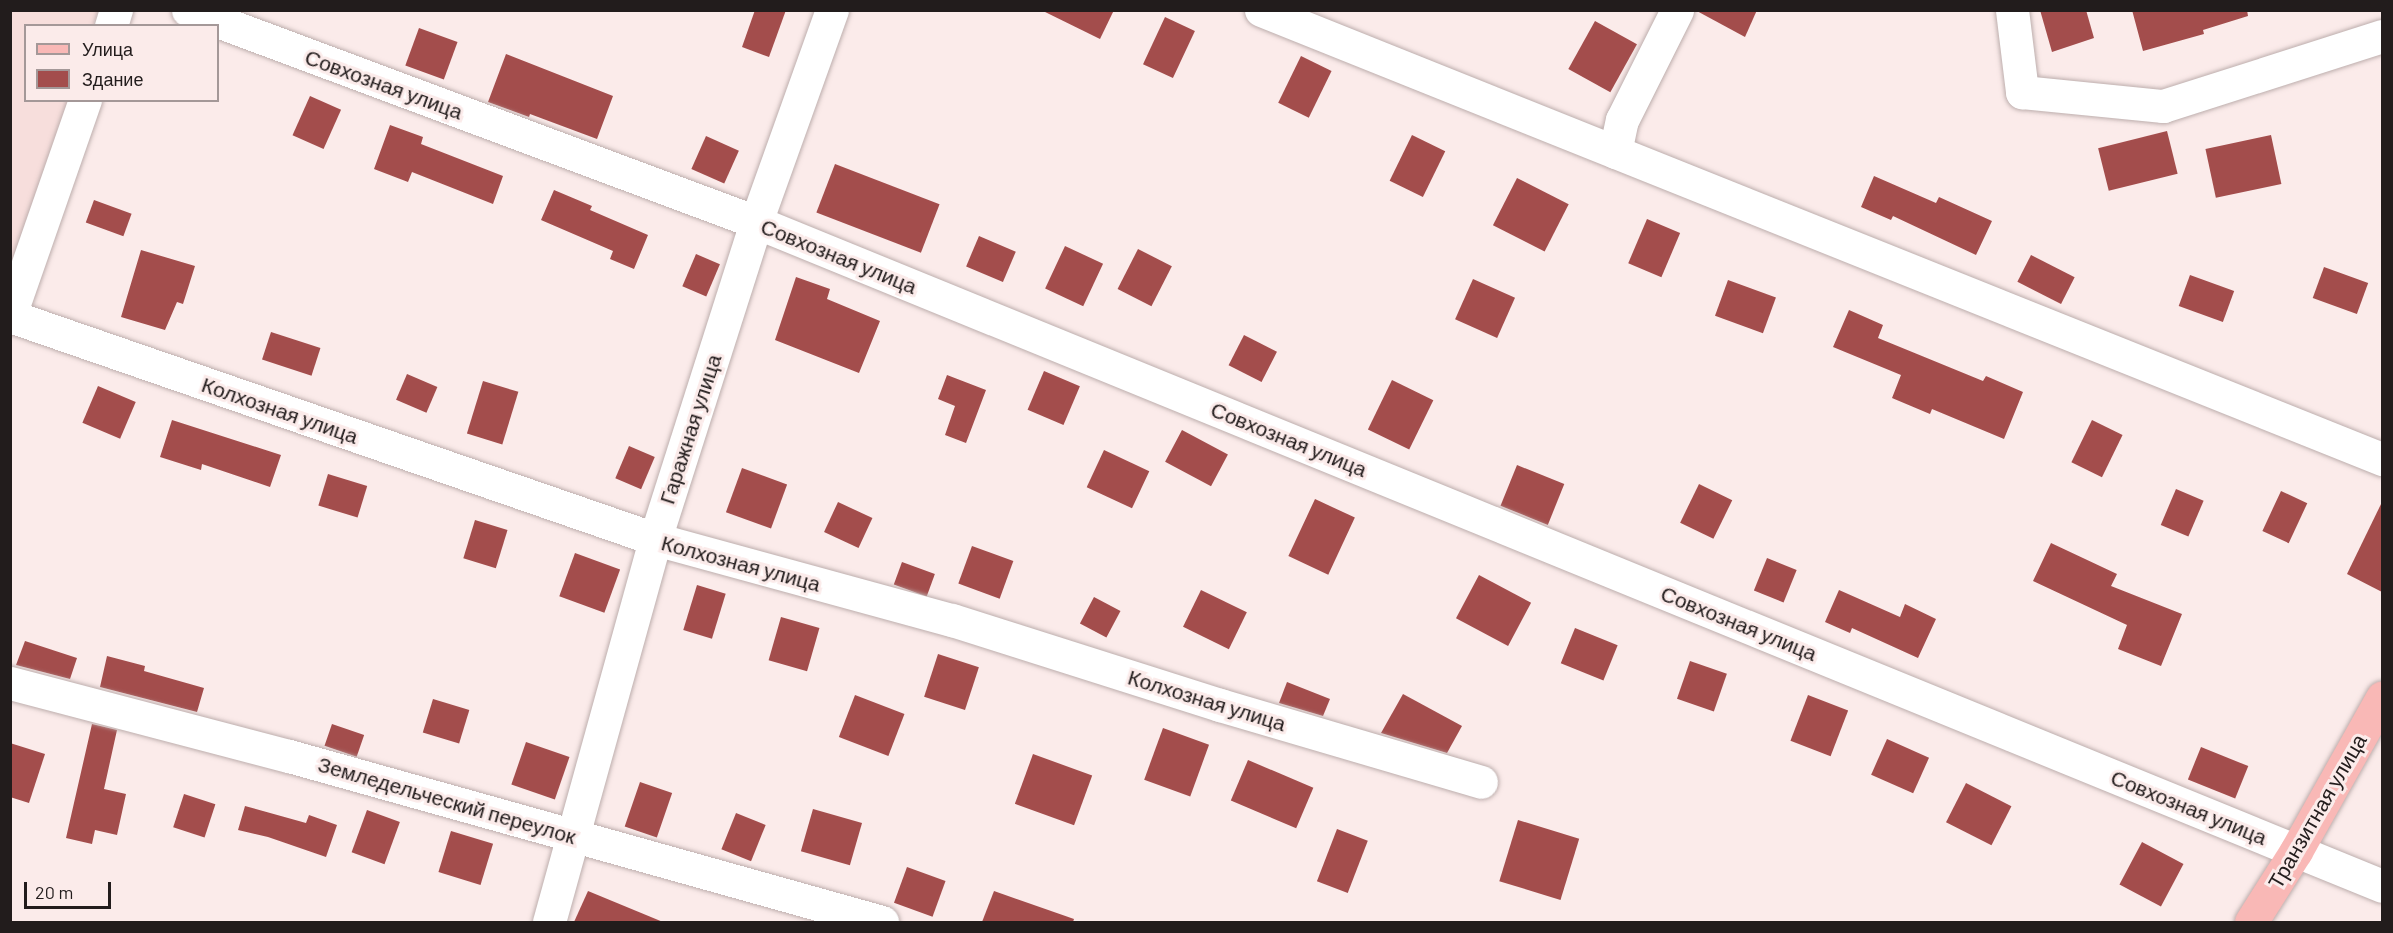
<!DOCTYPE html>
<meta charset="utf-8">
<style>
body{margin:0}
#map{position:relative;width:2393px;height:933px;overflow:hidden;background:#fbebea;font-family:Barlow,sans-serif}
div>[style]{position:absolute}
.built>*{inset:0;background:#f7dedc}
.building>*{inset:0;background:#a34d4c;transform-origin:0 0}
.roads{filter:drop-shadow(0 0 2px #bdaead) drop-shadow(0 0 2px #bdaead)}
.minor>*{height:33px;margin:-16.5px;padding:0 16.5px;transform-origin:16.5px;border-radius:16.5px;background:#fff}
.major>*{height:33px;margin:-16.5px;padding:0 16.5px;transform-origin:16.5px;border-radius:16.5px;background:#f9b8b6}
span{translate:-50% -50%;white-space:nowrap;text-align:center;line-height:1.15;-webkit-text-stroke:6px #fbebea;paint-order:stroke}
.street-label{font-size:21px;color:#221c1c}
.frame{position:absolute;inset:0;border:12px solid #221c1c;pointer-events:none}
.legend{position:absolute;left:24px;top:24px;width:195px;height:78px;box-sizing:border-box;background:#fbebea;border:2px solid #a49898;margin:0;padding:8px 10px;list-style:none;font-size:18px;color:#221c1c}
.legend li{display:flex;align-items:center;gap:12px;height:30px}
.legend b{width:30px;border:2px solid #a49898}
.scale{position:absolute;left:24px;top:882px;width:87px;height:27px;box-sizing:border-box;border:3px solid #221c1c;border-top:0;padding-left:8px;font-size:18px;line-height:21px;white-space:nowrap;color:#221c1c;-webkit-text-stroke:4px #fbebea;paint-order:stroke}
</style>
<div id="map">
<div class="built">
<div style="clip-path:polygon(11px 11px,98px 11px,93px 25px,26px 26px,26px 100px,68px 101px,11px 276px)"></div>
</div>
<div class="building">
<div style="clip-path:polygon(755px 10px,786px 10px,769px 57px,742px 47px)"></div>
<div style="clip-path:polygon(1041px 10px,1114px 10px,1100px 39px)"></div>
<div style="clip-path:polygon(1695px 10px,1757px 10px,1745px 37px)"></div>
<div style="clip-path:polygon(2040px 10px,2086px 10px,2094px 38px,2052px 52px)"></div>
<div style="clip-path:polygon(2132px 10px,2247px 10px,2248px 16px,2203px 30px,2204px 34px,2143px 51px)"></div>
<div style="left:1165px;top:17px;width:33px;height:52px;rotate:25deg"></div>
<div style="left:1595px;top:21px;width:48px;height:55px;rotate:29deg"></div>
<div style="left:419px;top:28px;width:41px;height:40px;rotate:20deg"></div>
<div style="clip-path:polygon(506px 54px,613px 96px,597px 139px,530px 114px,529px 117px,488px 102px)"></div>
<div style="left:1301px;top:56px;width:34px;height:52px;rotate:26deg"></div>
<div style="left:310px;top:96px;width:34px;height:43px;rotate:24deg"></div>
<div style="clip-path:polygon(390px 125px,423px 137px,421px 144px,503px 176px,493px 204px,412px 172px,408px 182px,374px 169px)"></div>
<div style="left:2167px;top:131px;width:44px;height:71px;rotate:76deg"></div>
<div style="left:1412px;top:135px;width:37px;height:51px;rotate:26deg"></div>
<div style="left:2271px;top:135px;width:50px;height:67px;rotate:78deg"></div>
<div style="left:706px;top:136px;width:36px;height:36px;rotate:24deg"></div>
<div style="left:835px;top:164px;width:112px;height:52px;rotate:21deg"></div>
<div style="clip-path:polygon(1874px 176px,1936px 203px,1939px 197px,1992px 221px,1976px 255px,1893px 216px,1891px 220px,1861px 207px)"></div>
<div style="left:1517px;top:178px;width:58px;height:53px;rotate:27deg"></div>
<div style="clip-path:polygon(554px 190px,592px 206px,590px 210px,648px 235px,634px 269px,610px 259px,613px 251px,541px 220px)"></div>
<div style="left:94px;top:200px;width:40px;height:24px;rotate:20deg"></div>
<div style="left:1647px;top:219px;width:36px;height:48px;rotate:23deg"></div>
<div style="left:979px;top:236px;width:40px;height:33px;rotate:23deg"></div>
<div style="left:1065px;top:246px;width:42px;height:47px;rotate:25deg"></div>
<div style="left:1138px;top:249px;width:38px;height:45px;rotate:27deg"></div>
<div style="clip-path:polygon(141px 250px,195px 266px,183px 304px,177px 302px,165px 330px,121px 317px)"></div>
<div style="left:696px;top:254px;width:26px;height:35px;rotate:23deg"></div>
<div style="left:2031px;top:255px;width:49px;height:30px;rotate:27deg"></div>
<div style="left:2324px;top:267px;width:47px;height:33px;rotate:20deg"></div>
<div style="left:2190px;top:275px;width:47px;height:33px;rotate:20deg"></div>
<div style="clip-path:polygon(796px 277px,830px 289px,827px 299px,880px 321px,859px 373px,775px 340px)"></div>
<div style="left:1473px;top:279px;width:46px;height:44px;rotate:24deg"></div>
<div style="left:1728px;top:280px;width:51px;height:38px;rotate:20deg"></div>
<div style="clip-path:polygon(1849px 310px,1883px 325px,1878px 338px,1983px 381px,1986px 376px,2023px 392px,2004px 439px,1932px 409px,1930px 414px,1892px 398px,1901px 375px,1833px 347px)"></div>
<div style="left:271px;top:332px;width:52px;height:29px;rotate:18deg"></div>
<div style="left:1244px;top:335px;width:37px;height:34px;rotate:27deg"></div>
<div style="left:1044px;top:371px;width:39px;height:42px;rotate:23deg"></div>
<div style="left:407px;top:374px;width:33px;height:28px;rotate:23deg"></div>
<div style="clip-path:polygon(947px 375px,986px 390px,966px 443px,945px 435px,955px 406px,938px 399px)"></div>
<div style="left:1392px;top:380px;width:46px;height:55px;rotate:26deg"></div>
<div style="left:483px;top:381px;width:37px;height:55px;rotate:17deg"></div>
<div style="left:98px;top:386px;width:41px;height:40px;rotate:23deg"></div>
<div style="clip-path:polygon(172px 420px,281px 455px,270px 487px,202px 464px,201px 470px,160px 457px)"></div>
<div style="left:2092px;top:420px;width:34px;height:47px;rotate:26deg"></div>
<div style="left:1182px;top:430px;width:52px;height:36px;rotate:28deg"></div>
<div style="left:629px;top:446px;width:28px;height:35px;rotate:23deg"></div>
<div style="left:1104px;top:450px;width:50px;height:41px;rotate:25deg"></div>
<div style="left:1517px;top:465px;width:51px;height:44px;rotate:22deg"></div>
<div style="left:742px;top:468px;width:48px;height:47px;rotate:20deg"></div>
<div style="left:328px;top:474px;width:41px;height:33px;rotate:17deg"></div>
<div style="left:1699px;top:484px;width:37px;height:43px;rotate:26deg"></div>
<div style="left:2176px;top:489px;width:30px;height:39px;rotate:23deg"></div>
<div style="left:2281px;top:491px;width:29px;height:44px;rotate:25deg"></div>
<div style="left:1315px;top:499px;width:44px;height:63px;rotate:25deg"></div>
<div style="left:838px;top:502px;width:38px;height:33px;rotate:25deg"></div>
<div style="clip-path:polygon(2382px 502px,2382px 592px,2347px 574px)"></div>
<div style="left:475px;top:520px;width:34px;height:40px;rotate:17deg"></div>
<div style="clip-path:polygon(2051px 543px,2117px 574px,2111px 586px,2182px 614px,2161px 666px,2118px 649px,2127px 625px,2033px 581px)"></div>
<div style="left:972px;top:546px;width:44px;height:40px;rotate:20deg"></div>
<div style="left:575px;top:553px;width:48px;height:46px;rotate:20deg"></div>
<div style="left:1767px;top:558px;width:32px;height:35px;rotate:22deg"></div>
<div style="left:902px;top:562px;width:35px;height:24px;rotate:20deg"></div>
<div style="left:1479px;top:575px;width:59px;height:49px;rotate:28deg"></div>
<div style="left:697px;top:585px;width:30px;height:47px;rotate:17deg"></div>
<div style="left:1201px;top:590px;width:51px;height:41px;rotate:26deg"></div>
<div style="clip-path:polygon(1839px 590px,1900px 617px,1905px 604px,1936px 619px,1918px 658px,1852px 628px,1850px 633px,1825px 622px)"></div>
<div style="left:1094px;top:597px;width:30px;height:30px;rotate:28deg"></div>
<div style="left:781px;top:617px;width:40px;height:45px;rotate:16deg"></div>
<div style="left:1575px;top:628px;width:46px;height:38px;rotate:22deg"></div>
<div style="clip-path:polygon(25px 641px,77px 658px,70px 679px,16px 665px)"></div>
<div style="left:938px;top:654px;width:43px;height:45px;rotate:18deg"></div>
<div style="clip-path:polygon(107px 656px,145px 666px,144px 671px,204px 688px,197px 712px,100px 687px)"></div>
<div style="left:1690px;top:661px;width:39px;height:40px;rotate:19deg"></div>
<div style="clip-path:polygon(1287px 682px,1330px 699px,1323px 716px,1279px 703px)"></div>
<div style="clip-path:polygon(1403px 694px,1462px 726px,1447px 753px,1381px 733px)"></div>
<div style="left:855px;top:695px;width:53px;height:45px;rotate:21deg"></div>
<div style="left:1808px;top:695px;width:43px;height:49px;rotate:21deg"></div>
<div style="left:433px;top:699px;width:38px;height:35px;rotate:17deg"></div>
<div style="clip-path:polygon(92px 724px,117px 730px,104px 789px,126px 794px,117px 835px,95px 830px,92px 844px,66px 838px)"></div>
<div style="left:332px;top:724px;width:34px;height:23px;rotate:19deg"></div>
<div style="left:1163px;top:728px;width:49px;height:55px;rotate:20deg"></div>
<div style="left:1887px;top:739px;width:46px;height:39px;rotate:24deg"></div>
<div style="left:526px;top:742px;width:46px;height:45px;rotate:19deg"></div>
<div style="clip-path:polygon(10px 743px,45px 754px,29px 803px,10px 797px)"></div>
<div style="left:2201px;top:747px;width:51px;height:35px;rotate:22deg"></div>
<div style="left:1033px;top:754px;width:63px;height:53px;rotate:20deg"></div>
<div style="left:1248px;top:760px;width:71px;height:44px;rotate:23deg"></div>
<div style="left:640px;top:782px;width:34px;height:47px;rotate:19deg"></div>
<div style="left:1966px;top:783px;width:51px;height:44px;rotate:27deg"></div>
<div style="left:184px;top:794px;width:33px;height:35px;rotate:18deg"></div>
<div style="clip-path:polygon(245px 806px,306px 823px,309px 815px,337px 825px,326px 857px,268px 837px,238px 830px)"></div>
<div style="left:813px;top:809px;width:51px;height:44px;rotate:16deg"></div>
<div style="left:367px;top:810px;width:35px;height:45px;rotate:20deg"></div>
<div style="left:736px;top:813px;width:32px;height:39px;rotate:22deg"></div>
<div style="left:1518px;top:820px;width:64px;height:64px;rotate:17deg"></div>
<div style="left:1337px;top:829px;width:33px;height:56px;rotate:21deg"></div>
<div style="left:451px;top:831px;width:44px;height:43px;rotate:17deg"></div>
<div style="left:2142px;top:842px;width:47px;height:48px;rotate:28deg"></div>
<div style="left:907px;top:867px;width:41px;height:38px;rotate:20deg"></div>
<div style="clip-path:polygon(588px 891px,663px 922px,574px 922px)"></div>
<div style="clip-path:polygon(994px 891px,1074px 919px,1073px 922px,982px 922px)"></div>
</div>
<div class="roads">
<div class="minor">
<div style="left:188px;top:10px;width:606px;rotate:20.47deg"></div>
<div style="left:756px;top:222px;width:1756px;rotate:22.21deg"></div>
<div style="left:1261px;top:10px;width:1208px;rotate:21.83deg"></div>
<div style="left:2012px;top:10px;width:83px;rotate:83deg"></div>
<div style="left:2022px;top:92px;width:142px;rotate:5.7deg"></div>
<div style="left:2163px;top:106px;width:230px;rotate:-17.7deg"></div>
<div style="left:111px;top:26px;width:17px;rotate:-73deg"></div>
<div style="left:1615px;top:152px;width:33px;rotate:-78deg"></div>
<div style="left:1622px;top:120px;width:123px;rotate:-63.4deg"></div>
<div style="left:10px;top:315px;width:228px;rotate:-70.8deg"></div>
<div style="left:10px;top:316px;width:682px;rotate:19.07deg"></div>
<div style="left:655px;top:539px;width:308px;rotate:15.3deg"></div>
<div style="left:952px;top:620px;width:281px;rotate:17.6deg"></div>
<div style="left:1220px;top:705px;width:272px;rotate:16.4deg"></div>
<div style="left:10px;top:683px;width:288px;rotate:14.7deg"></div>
<div style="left:289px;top:756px;width:616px;rotate:15.64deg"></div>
<div style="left:549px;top:922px;width:397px;rotate:-74.5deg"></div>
<div style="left:655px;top:539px;width:333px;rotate:-72.3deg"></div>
<div style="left:756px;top:222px;width:225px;rotate:-70.3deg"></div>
</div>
<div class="major">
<div style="left:2251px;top:922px;width:84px;rotate:-57.6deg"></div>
<div style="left:2296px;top:851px;width:176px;rotate:-60.7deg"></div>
</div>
</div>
<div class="street-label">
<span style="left:384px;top:84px;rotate:20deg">Совхозная улица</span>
<span style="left:839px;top:256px;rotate:22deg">Совхозная улица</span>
<span style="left:280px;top:410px;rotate:19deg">Колхозная улица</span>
<span style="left:690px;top:429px;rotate:-72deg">Гаражная улица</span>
<span style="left:1289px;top:439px;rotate:22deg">Совхозная улица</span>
<span style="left:741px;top:563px;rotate:15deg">Колхозная улица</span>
<span style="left:1739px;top:623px;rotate:22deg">Совхозная улица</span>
<span style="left:1207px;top:700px;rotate:17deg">Колхозная улица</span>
<span style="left:447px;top:800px;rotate:16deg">Земледельческий переулок</span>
<span style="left:2189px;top:807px;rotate:22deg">Совхозная улица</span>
<span style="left:2317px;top:811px;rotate:-60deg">Транзитная улица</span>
</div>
<div class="frame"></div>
<ul class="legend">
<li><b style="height:8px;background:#f9b8b6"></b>Улица</li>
<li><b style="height:16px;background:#a34d4c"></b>Здание</li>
</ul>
<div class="scale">20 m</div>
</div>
